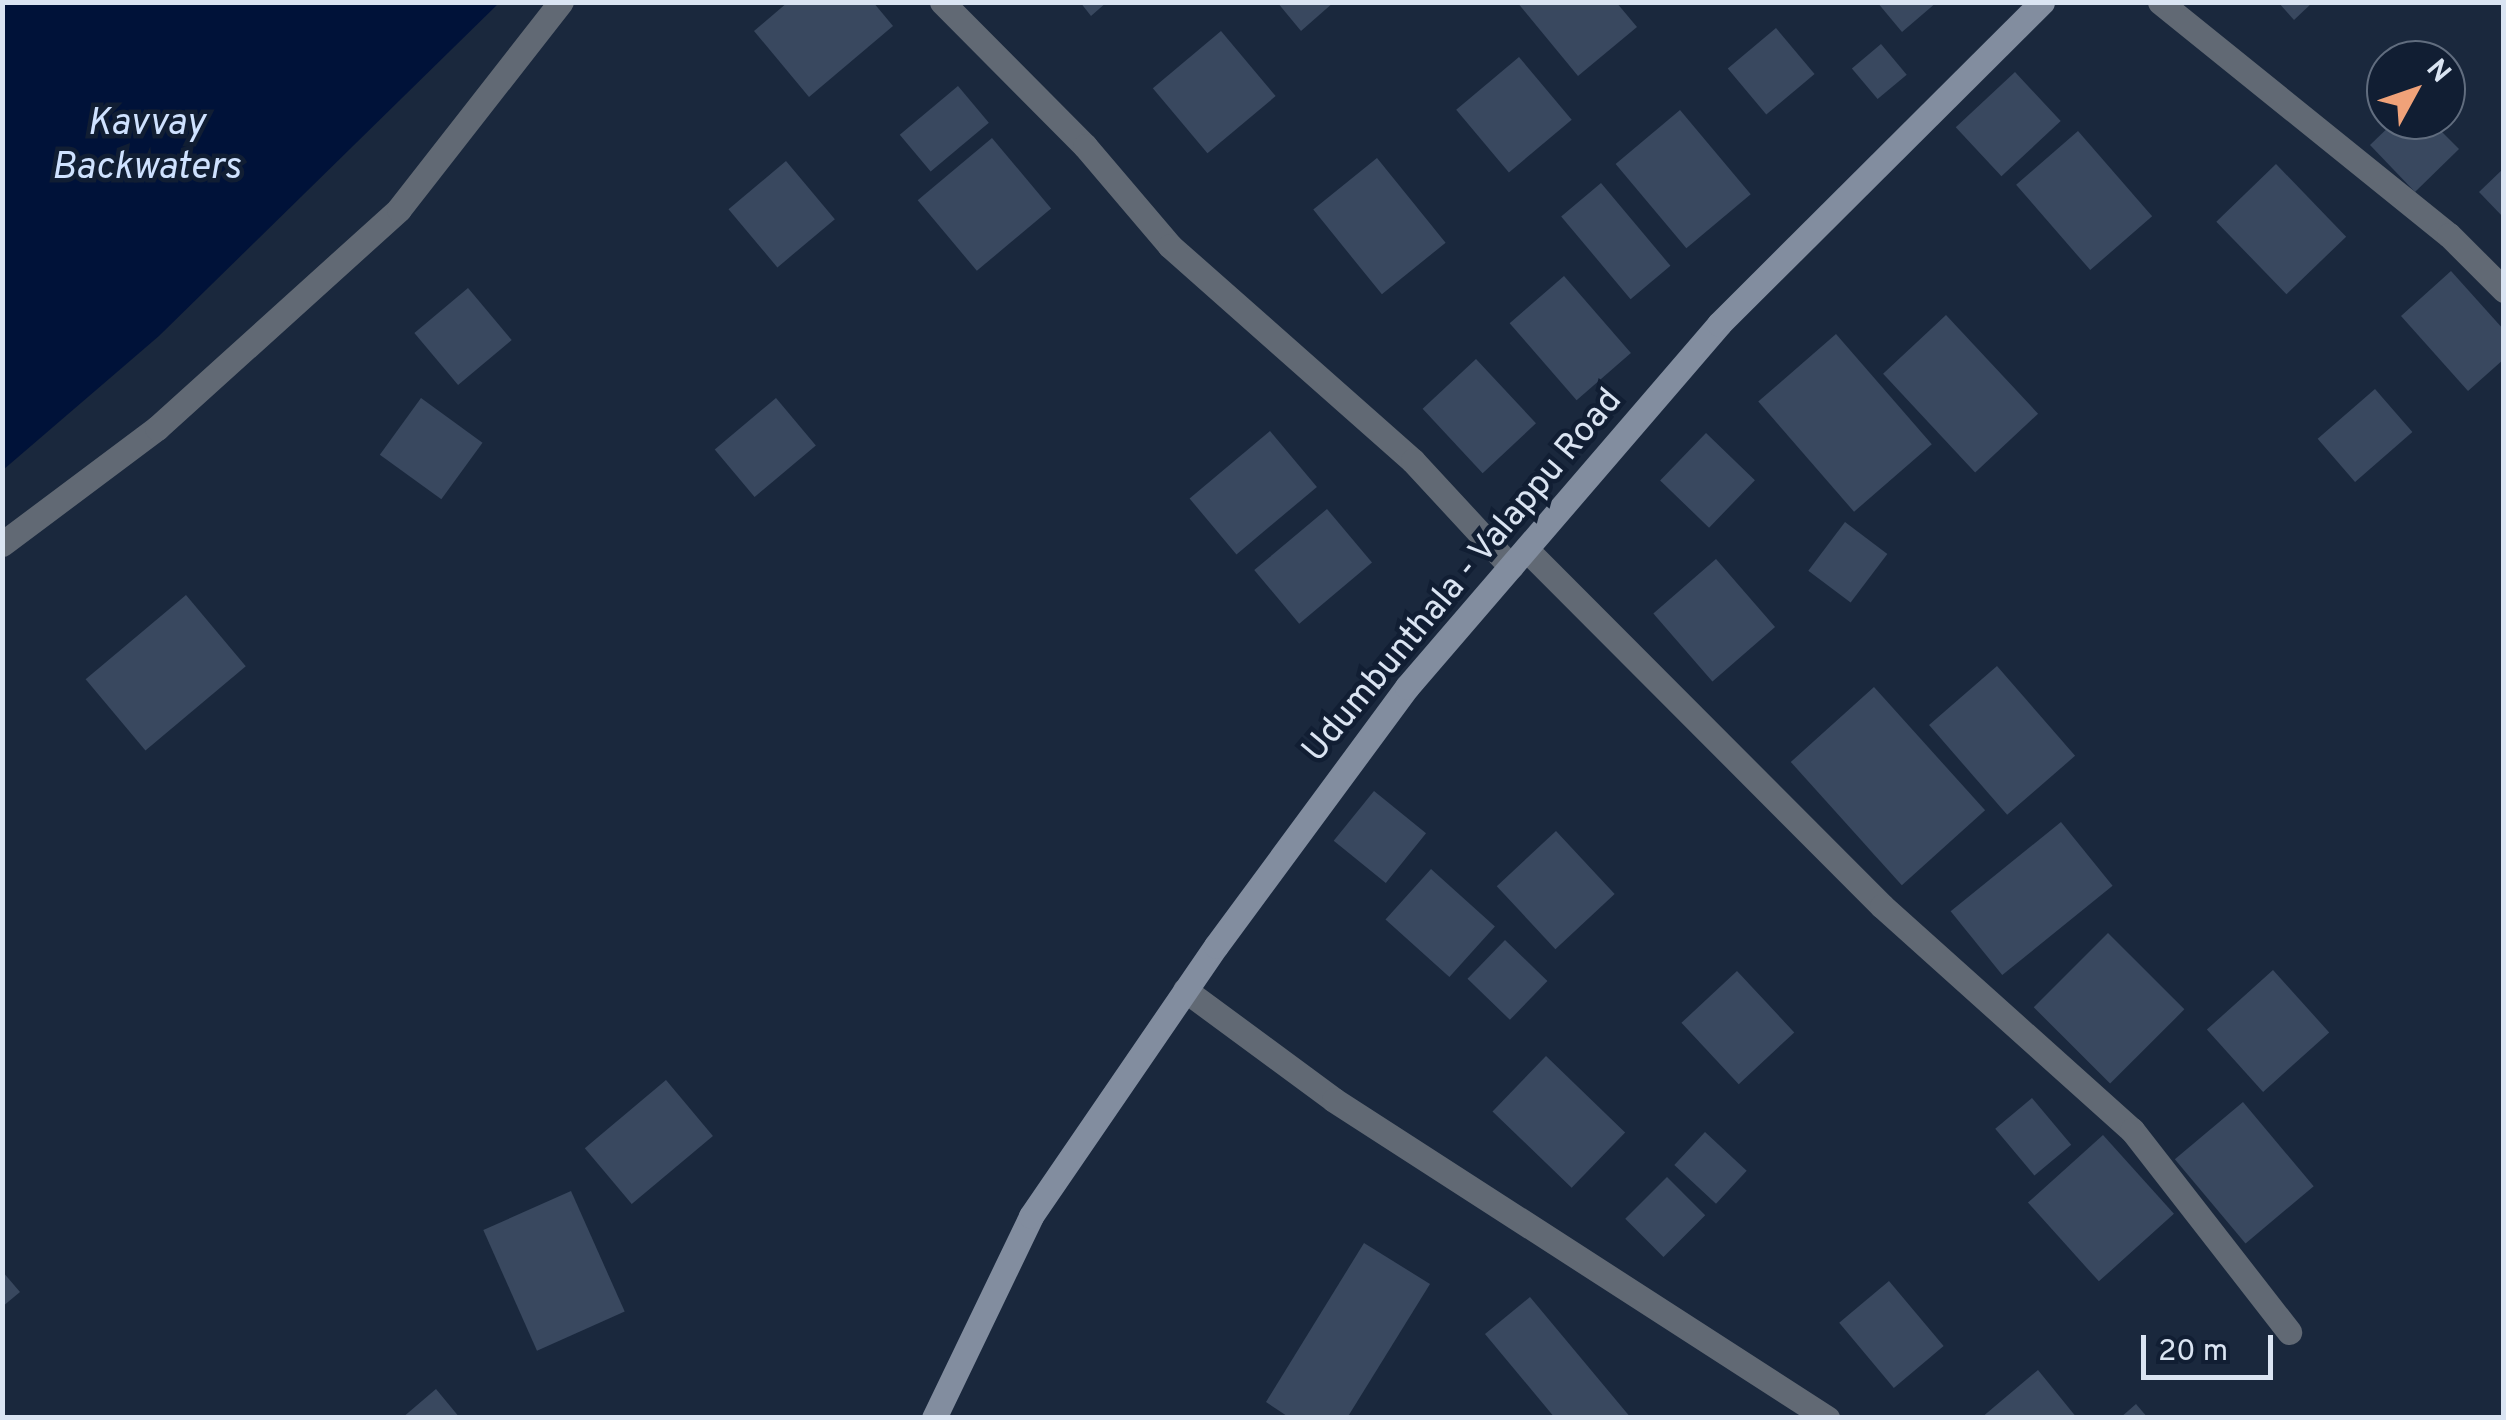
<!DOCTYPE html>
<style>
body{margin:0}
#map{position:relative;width:2506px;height:1420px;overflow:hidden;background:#1a283d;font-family:Overpass,sans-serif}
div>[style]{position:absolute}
.water>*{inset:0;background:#001239}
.building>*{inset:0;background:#39485f;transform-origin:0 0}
.street>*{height:25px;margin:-12.5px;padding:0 12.5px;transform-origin:12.5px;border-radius:12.5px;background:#616974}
.secondary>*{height:25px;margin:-12.5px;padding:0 12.5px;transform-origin:12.5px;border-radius:12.5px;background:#828d9f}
span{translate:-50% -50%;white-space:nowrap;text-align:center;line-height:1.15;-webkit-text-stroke:9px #111e33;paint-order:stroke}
.street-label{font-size:35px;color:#dae4f2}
.water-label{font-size:38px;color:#cfe2ff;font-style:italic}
.frame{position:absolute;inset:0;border:5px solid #dae4f2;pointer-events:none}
.north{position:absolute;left:2366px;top:40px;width:100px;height:100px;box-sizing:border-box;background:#111e33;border:2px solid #616d7f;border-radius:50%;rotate:50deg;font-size:28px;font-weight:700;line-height:40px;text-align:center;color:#dae4f2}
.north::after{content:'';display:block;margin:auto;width:35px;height:45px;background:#f0a279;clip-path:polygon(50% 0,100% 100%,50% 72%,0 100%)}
.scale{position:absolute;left:2141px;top:1335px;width:132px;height:45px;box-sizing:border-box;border:5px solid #dae4f2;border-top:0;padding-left:12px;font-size:30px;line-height:35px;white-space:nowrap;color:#dae4f2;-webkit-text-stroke:8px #111e33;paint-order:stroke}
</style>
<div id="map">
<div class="water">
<div style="clip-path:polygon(3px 2px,499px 2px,499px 3px,159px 336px,3px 470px)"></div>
</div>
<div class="building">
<div style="clip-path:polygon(788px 2px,873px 2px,893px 26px,809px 97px,754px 31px)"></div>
<div style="clip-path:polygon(1080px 2px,1107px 2px,1091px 16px)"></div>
<div style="clip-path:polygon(1277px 2px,1334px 2px,1301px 31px)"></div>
<div style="clip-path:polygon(1517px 2px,1616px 2px,1637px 27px,1578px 76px)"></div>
<div style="clip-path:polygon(1877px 2px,1937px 2px,1902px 32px)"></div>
<div style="clip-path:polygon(2278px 2px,2313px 2px,2294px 20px)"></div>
<div style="left:1776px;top:28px;width:60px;height:63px;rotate:50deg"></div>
<div style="left:1221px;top:31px;width:85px;height:89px;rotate:50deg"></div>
<div style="left:1881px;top:44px;width:40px;height:38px;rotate:50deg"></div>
<div style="left:1519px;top:57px;width:82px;height:82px;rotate:50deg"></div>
<div style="left:2015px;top:72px;width:67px;height:81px;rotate:47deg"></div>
<div style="left:958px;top:86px;width:48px;height:76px;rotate:50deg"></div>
<div style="left:1680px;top:110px;width:110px;height:84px;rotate:50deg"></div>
<div style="clip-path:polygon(2396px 120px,2430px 120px,2459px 149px,2415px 192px,2370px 145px)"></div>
<div style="left:2078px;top:131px;width:113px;height:82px;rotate:49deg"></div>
<div style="left:992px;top:138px;width:92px;height:97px;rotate:50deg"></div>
<div style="left:1377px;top:158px;width:109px;height:82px;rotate:51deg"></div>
<div style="left:786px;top:161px;width:76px;height:75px;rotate:50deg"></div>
<div style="left:2276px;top:164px;width:101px;height:83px;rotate:46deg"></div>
<div style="clip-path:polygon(2504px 168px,2504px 218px,2479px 192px)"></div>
<div style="left:1601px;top:183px;width:108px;height:52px;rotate:50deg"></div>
<div style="clip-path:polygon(2451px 271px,2504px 330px,2504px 359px,2468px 391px,2401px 316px)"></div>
<div style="left:1564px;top:276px;width:102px;height:72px;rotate:49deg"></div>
<div style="left:468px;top:288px;width:68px;height:70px;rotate:50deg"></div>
<div style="left:1946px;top:315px;width:135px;height:86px;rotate:47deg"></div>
<div style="left:1836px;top:334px;width:146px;height:103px;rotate:49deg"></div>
<div style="left:1476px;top:359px;width:88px;height:73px;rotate:47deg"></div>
<div style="left:2375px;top:389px;width:57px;height:76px;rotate:49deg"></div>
<div style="left:421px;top:398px;width:76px;height:70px;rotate:36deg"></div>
<div style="left:776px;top:398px;width:62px;height:80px;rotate:50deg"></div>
<div style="left:1270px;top:431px;width:73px;height:105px;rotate:50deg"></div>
<div style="left:1706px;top:433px;width:68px;height:66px;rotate:44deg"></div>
<div style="left:1327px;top:509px;width:70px;height:95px;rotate:50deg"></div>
<div style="left:1845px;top:522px;width:53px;height:61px;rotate:37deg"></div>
<div style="left:1716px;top:559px;width:90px;height:83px;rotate:49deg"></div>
<div style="left:186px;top:595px;width:93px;height:131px;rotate:50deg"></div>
<div style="left:1997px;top:666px;width:119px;height:90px;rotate:49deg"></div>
<div style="left:1874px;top:687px;width:166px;height:112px;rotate:48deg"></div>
<div style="left:1374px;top:791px;width:67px;height:64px;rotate:39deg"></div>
<div style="left:2061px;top:822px;width:82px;height:142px;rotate:51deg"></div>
<div style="left:1556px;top:831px;width:86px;height:81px;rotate:47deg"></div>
<div style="left:1431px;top:869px;width:86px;height:68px;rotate:42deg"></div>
<div style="left:2108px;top:933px;width:108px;height:105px;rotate:45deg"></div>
<div style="left:1505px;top:940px;width:59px;height:54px;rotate:44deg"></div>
<div style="left:2273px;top:970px;width:84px;height:89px;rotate:48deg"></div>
<div style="left:1737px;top:971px;width:84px;height:76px;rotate:47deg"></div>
<div style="left:1546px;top:1056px;width:110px;height:77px;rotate:44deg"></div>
<div style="left:666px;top:1080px;width:73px;height:106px;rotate:50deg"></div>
<div style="left:2032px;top:1098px;width:61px;height:48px;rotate:50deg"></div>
<div style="left:2243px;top:1102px;width:110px;height:89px;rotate:50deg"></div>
<div style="left:1705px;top:1132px;width:57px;height:45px;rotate:43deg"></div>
<div style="left:2103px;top:1135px;width:106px;height:101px;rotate:48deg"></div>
<div style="left:1667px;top:1177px;width:54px;height:59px;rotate:45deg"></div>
<div style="left:571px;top:1191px;width:132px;height:96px;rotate:66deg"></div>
<div style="clip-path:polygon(1364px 1243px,1430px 1284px,1347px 1418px,1290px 1418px,1266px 1402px)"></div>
<div style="clip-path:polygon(2px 1271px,20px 1292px,2px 1307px)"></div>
<div style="left:1889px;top:1281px;width:85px;height:65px;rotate:50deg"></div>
<div style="clip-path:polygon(1530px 1297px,1631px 1418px,1555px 1418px,1485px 1334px)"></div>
<div style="clip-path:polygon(2038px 1370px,2077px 1418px,1981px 1418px)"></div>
<div style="clip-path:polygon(436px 1389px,460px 1418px,402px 1418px)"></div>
<div style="clip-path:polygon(2136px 1404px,2148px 1418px,2120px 1418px)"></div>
</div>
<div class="street">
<div style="left:942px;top:2px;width:203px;rotate:45.2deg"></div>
<div style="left:1085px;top:146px;width:131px;rotate:49.6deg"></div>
<div style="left:1170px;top:246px;width:324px;rotate:41.5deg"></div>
<div style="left:1413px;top:461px;width:144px;rotate:47.2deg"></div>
<div style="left:2160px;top:2px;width:371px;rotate:38.9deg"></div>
<div style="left:2449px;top:235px;width:78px;rotate:45deg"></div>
<div style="left:2px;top:544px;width:194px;rotate:-36.8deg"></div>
<div style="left:157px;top:428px;width:326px;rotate:-42.1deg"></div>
<div style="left:399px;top:209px;width:263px;rotate:-52deg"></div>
<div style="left:1526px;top:549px;width:504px;rotate:45.08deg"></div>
<div style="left:1882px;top:906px;width:336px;rotate:41.9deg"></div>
<div style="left:2132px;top:1130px;width:256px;rotate:52.1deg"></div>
<div style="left:1185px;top:990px;width:185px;rotate:36.4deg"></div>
<div style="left:1334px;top:1100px;width:587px;rotate:32.82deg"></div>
</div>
<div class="secondary">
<div style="left:934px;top:1418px;width:224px;rotate:-64.3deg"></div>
<div style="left:1031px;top:1216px;width:327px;rotate:-55.6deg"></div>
<div style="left:1216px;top:946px;width:322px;rotate:-53.6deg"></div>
<div style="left:1407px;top:687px;width:479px;rotate:-49.3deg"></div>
<div style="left:1719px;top:324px;width:456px;rotate:-44.9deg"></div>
</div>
<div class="street-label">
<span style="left:1463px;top:576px;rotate:-50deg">Udumbunthala - Valappu Road</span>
</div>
<div class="water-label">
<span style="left:146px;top:147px">Kavvay<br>Backwaters</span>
</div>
<div class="frame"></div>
<div class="north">N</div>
<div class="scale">20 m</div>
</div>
